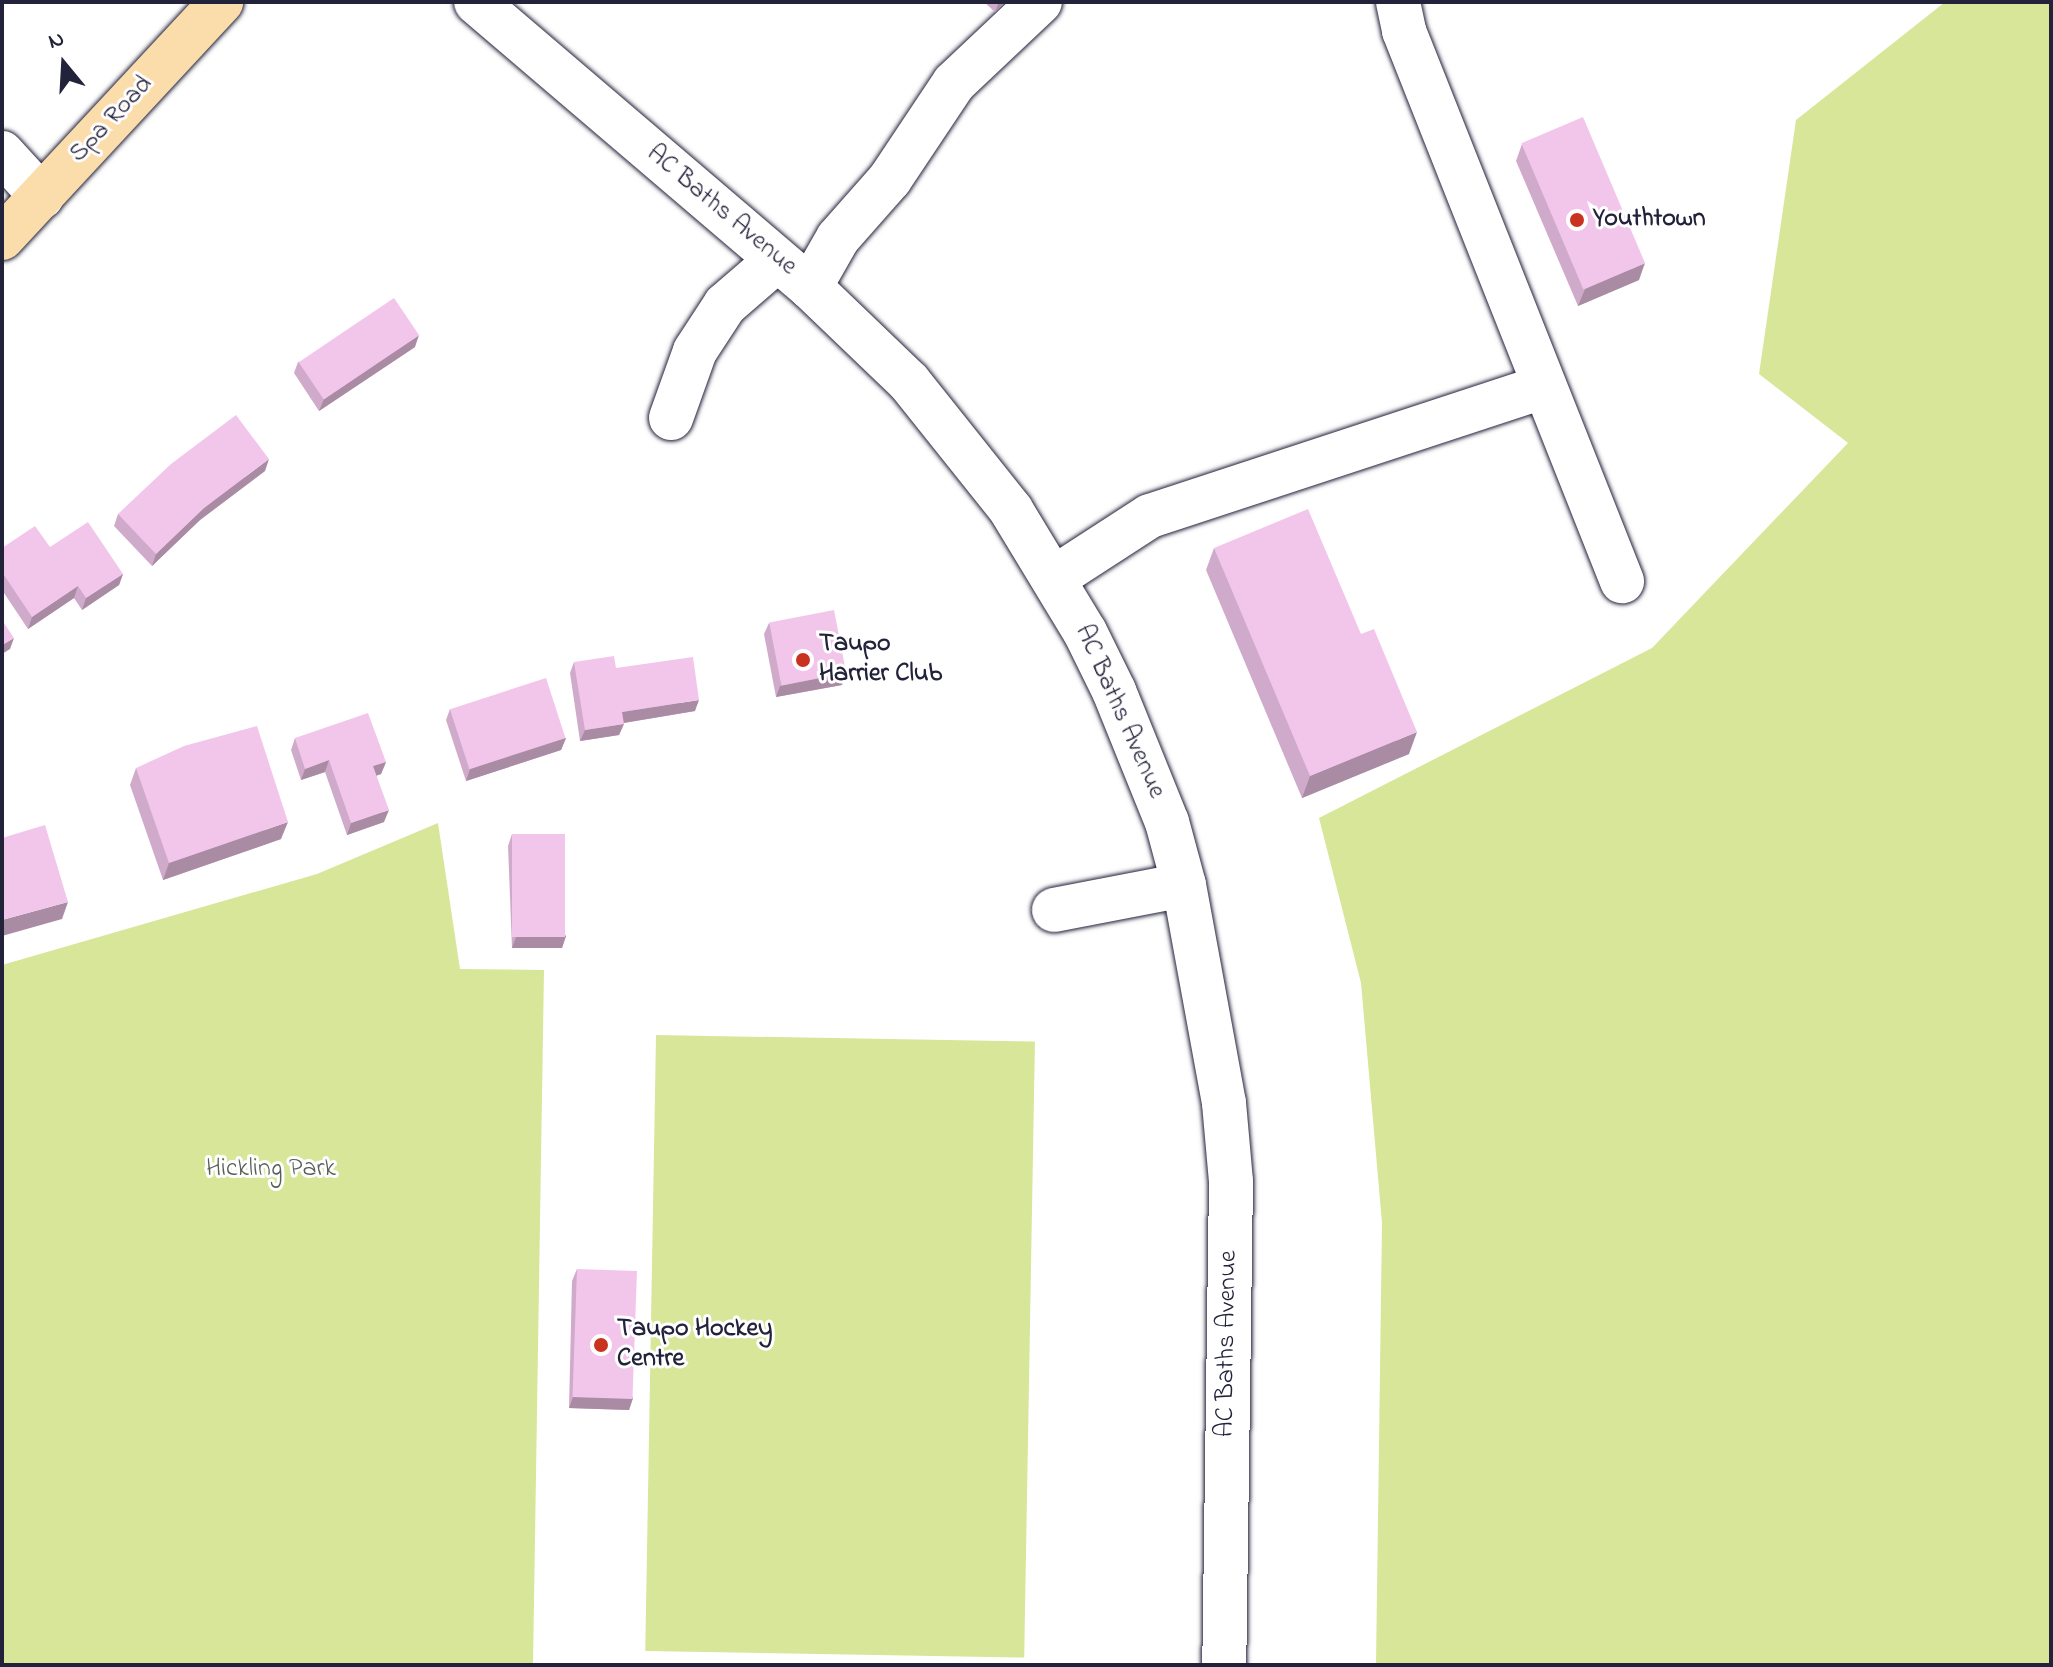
<!DOCTYPE html>
<style>
body{margin:0}
#map{position:relative;width:2053px;height:1667px;overflow:hidden;background:#fff;font-family:"Indie Flower",sans-serif}
div>[style]{position:absolute}
.green>*{inset:0;background:#d8e699;transform-origin:0 0}
.roads{filter:drop-shadow(0 0 2px #22223b) drop-shadow(0 0 2px #22223b)}
.minor>*{height:44px;margin:-22px;padding:0 22px;transform-origin:22px;border-radius:22px;background:#fff}
.major>*{height:44px;margin:-22px;padding:0 22px;transform-origin:22px;border-radius:22px;background:#fbddab}
.wall>*{inset:0;background:#d0aaca}
.shaded-wall>*{inset:0;background:#a98ba4}
.building>*{inset:0;background:#f2c6eb;transform-origin:0 0}
.dots>*{width:22px;height:22px;translate:-50% -50%;box-sizing:border-box;border:4px solid #fff;border-radius:50%}
span{translate:-50% -50%;white-space:nowrap;text-align:center;line-height:1.15;-webkit-text-stroke:6px #fff;paint-order:stroke}
.street-label{font-size:26px;color:#22223b}
.poi-label{font-size:26px;color:#22223b;font-weight:700}
.left{translate:0 -50%;text-align:left}
.park-label{font-size:26px;color:#595d57}
.frame{position:absolute;inset:0;border:4px solid #22223b;pointer-events:none}
.north{position:absolute;left:24px;top:24px;width:80px;height:80px;-webkit-text-stroke:6px #fff;paint-order:stroke;rotate:342deg;font-size:22px;font-weight:700;line-height:32px;text-align:center;color:#22223b}
.north::after{content:'';display:block;margin:auto;width:28px;height:36px;background:#22223b;clip-path:polygon(50% 0,100% 100%,50% 72%,0 100%)}
</style>
<div id="map">
<div class="green">
<div style="clip-path:polygon(1945px 2px,2051px 2px,2051px 1665px,1376px 1665px,1382px 1223px,1361px 983px,1319px 818px,1652px 648px,1848px 443px,1759px 374px,1796px 120px)"></div>
<div style="clip-path:polygon(438px 823px,460px 969px,544px 970px,533px 1665px,2px 1665px,2px 965px,317px 874px)"></div>
<div style="left:656px;top:1035px;width:379px;height:616px;rotate:1deg"></div>
</div>
<div class="roads">
<div class="minor">
<div style="left:476px;top:2px;width:439px;rotate:40.5deg"></div>
<div style="left:810px;top:287px;width:137px;rotate:43.8deg"></div>
<div style="left:909px;top:382px;width:164px;rotate:51.4deg"></div>
<div style="left:1011px;top:510px;width:143px;rotate:58.8deg"></div>
<div style="left:1085px;top:632px;width:66px;rotate:63.8deg"></div>
<div style="left:1114px;top:691px;width:141px;rotate:68deg"></div>
<div style="left:1167px;top:822px;width:65px;rotate:74.9deg"></div>
<div style="left:1184px;top:885px;width:222px;rotate:79.6deg"></div>
<div style="left:1224px;top:1103px;width:78px;rotate:84.9deg"></div>
<div style="left:1231px;top:1181px;width:484px;rotate:90.8deg"></div>
<div style="left:1398px;top:2px;width:30px;rotate:78deg"></div>
<div style="left:1404px;top:31px;width:592px;rotate:68.38deg"></div>
<div style="left:2px;top:153px;width:59px;rotate:47.7deg"></div>
<div style="left:810px;top:287px;width:56px;rotate:-60.3deg"></div>
<div style="left:838px;top:238px;width:79px;rotate:-48.6deg"></div>
<div style="left:890px;top:179px;width:115px;rotate:-56.3deg"></div>
<div style="left:954px;top:83px;width:118px;rotate:-43.3deg"></div>
<div style="left:671px;top:418px;width:71px;rotate:-70.3deg"></div>
<div style="left:695px;top:351px;width:55px;rotate:-56.9deg"></div>
<div style="left:725px;top:305px;width:69px;rotate:-40.9deg"></div>
<div style="left:1054px;top:578px;width:114px;rotate:-32.9deg"></div>
<div style="left:1150px;top:516px;width:414px;rotate:-18.2deg"></div>
<div style="left:1054px;top:910px;width:132px;rotate:-10.9deg"></div>
</div>
<div class="major">
<div style="left:2px;top:238px;width:322px;rotate:-47.1deg"></div>
</div>
</div>
<div class="wall">
<div style="clip-path:polygon(984px 2px,1005px 2px,995px 12px)"></div>
<div style="clip-path:polygon(1522px 144px,1639px 280px,1578px 306px,1516px 161px)"></div>
<div style="clip-path:polygon(415px 347px,319px 411px,294px 373px,298px 362px)"></div>
<div style="clip-path:polygon(265px 471px,200px 520px,152px 566px,114px 526px,118px 514px)"></div>
<div style="clip-path:polygon(50px 547px,123px 574px,119px 585px,82px 610px,74px 598px,28px 629px,2px 590px,2px 548px)"></div>
<div style="clip-path:polygon(1214px 548px,1409px 754px,1302px 798px,1206px 570px)"></div>
<div style="clip-path:polygon(769px 623px,842px 685px,776px 697px,764px 634px)"></div>
<div style="clip-path:polygon(574px 662px,616px 668px,695px 711px,624px 723px,619px 735px,580px 741px,570px 673px)"></div>
<div style="clip-path:polygon(450px 709px,566px 738px,561px 750px,466px 781px,446px 720px)"></div>
<div style="clip-path:polygon(295px 738px,386px 762px,381px 774px,376px 776px,384px 822px,347px 835px,325px 772px,301px 780px,291px 750px)"></div>
<div style="clip-path:polygon(136px 768px,281px 839px,163px 880px,130px 785px)"></div>
<div style="clip-path:polygon(512px 834px,566px 936px,562px 948px,512px 948px,508px 846px)"></div>
<div style="clip-path:polygon(577px 1269px,633px 1398px,629px 1410px,569px 1408px,572px 1281px)"></div>
</div>
<div class="shaded-wall">
<div style="clip-path:polygon(999px 2px,1005px 2px,995px 12px)"></div>
<div style="clip-path:polygon(1645px 263px,1639px 280px,1578px 306px,1585px 289px)"></div>
<div style="clip-path:polygon(419px 335px,415px 347px,319px 411px,324px 399px)"></div>
<div style="clip-path:polygon(269px 459px,265px 471px,200px 520px,152px 566px,156px 554px,204px 508px)"></div>
<div style="clip-path:polygon(123px 574px,119px 585px,82px 610px,86px 598px)"></div>
<div style="clip-path:polygon(78px 586px,74px 598px,28px 629px,32px 617px)"></div>
<div style="clip-path:polygon(14px 638px,10px 649px,2px 654px,2px 645px)"></div>
<div style="clip-path:polygon(846px 673px,842px 685px,776px 697px,780px 686px)"></div>
<div style="clip-path:polygon(699px 700px,695px 711px,617px 724px,622px 712px)"></div>
<div style="clip-path:polygon(624px 724px,619px 735px,580px 741px,585px 730px)"></div>
<div style="clip-path:polygon(1417px 732px,1409px 754px,1302px 798px,1310px 776px)"></div>
<div style="clip-path:polygon(566px 738px,561px 750px,466px 781px,470px 769px)"></div>
<div style="clip-path:polygon(329px 760px,325px 772px,301px 780px,305px 769px)"></div>
<div style="clip-path:polygon(386px 762px,381px 774px,369px 778px,373px 766px)"></div>
<div style="clip-path:polygon(389px 810px,384px 822px,347px 835px,351px 823px)"></div>
<div style="clip-path:polygon(288px 822px,281px 839px,163px 880px,169px 863px)"></div>
<div style="clip-path:polygon(68px 902px,62px 919px,2px 936px,2px 920px)"></div>
<div style="clip-path:polygon(566px 936px,562px 948px,512px 948px,516px 937px)"></div>
<div style="clip-path:polygon(573px 1397px,633px 1398px,629px 1410px,569px 1408px)"></div>
</div>
<div class="building">
<div style="left:1583px;top:117px;width:159px;height:67px;rotate:67deg"></div>
<div style="left:394px;top:298px;width:45px;height:115px;rotate:56deg"></div>
<div style="clip-path:polygon(236px 415px,269px 459px,204px 508px,156px 554px,118px 514px,171px 464px)"></div>
<div style="clip-path:polygon(1308px 509px,1361px 634px,1374px 629px,1417px 732px,1310px 776px,1214px 548px)"></div>
<div style="clip-path:polygon(88px 522px,123px 574px,86px 598px,78px 586px,32px 617px,2px 572px,2px 548px,35px 526px,50px 547px)"></div>
<div style="left:834px;top:610px;width:64px;height:66px;rotate:79deg"></div>
<div style="clip-path:polygon(2px 620px,14px 638px,2px 645px)"></div>
<div style="clip-path:polygon(614px 656px,616px 668px,693px 657px,699px 700px,622px 712px,624px 724px,585px 730px,574px 662px)"></div>
<div style="left:546px;top:678px;width:63px;height:101px;rotate:72deg"></div>
<div style="clip-path:polygon(368px 713px,386px 762px,373px 766px,389px 810px,351px 823px,329px 760px,305px 769px,295px 738px)"></div>
<div style="clip-path:polygon(257px 726px,288px 822px,169px 863px,136px 768px,184px 746px)"></div>
<div style="clip-path:polygon(45px 825px,68px 902px,2px 920px,2px 838px)"></div>
<div style="left:512px;top:834px;width:53px;height:103px"></div>
<div style="left:577px;top:1269px;width:60px;height:128px;rotate:2deg"></div>
</div>
<div class="dots">
<div style="left:1577px;top:220px;background:#c8321e"></div>
<div style="left:803px;top:660px;background:#c8321e"></div>
<div style="left:601px;top:1345px;background:#c8321e"></div>
</div>
<div class="street-label">
<span style="left:112px;top:120px;rotate:-47deg">Spa Road</span>
<span style="left:721px;top:211px;rotate:40deg">AC Baths Avenue</span>
<span style="left:1119px;top:712px;rotate:66deg">AC Baths Avenue</span>
<span style="left:1228px;top:1344px;rotate:-89deg">AC Baths Avenue</span>
</div>
<div class="poi-label">
<span class="left" style="left:1593px;top:220px">Youthtown</span>
<span class="left" style="left:819px;top:660px">Taupo<br>Harrier Club</span>
<span class="left" style="left:617px;top:1345px">Taupo Hockey<br>Centre</span>
</div>
<div class="park-label">
<span style="left:271px;top:1170px">Hickling Park</span>
</div>
<div class="frame"></div>
<div class="north">N</div>
</div>
